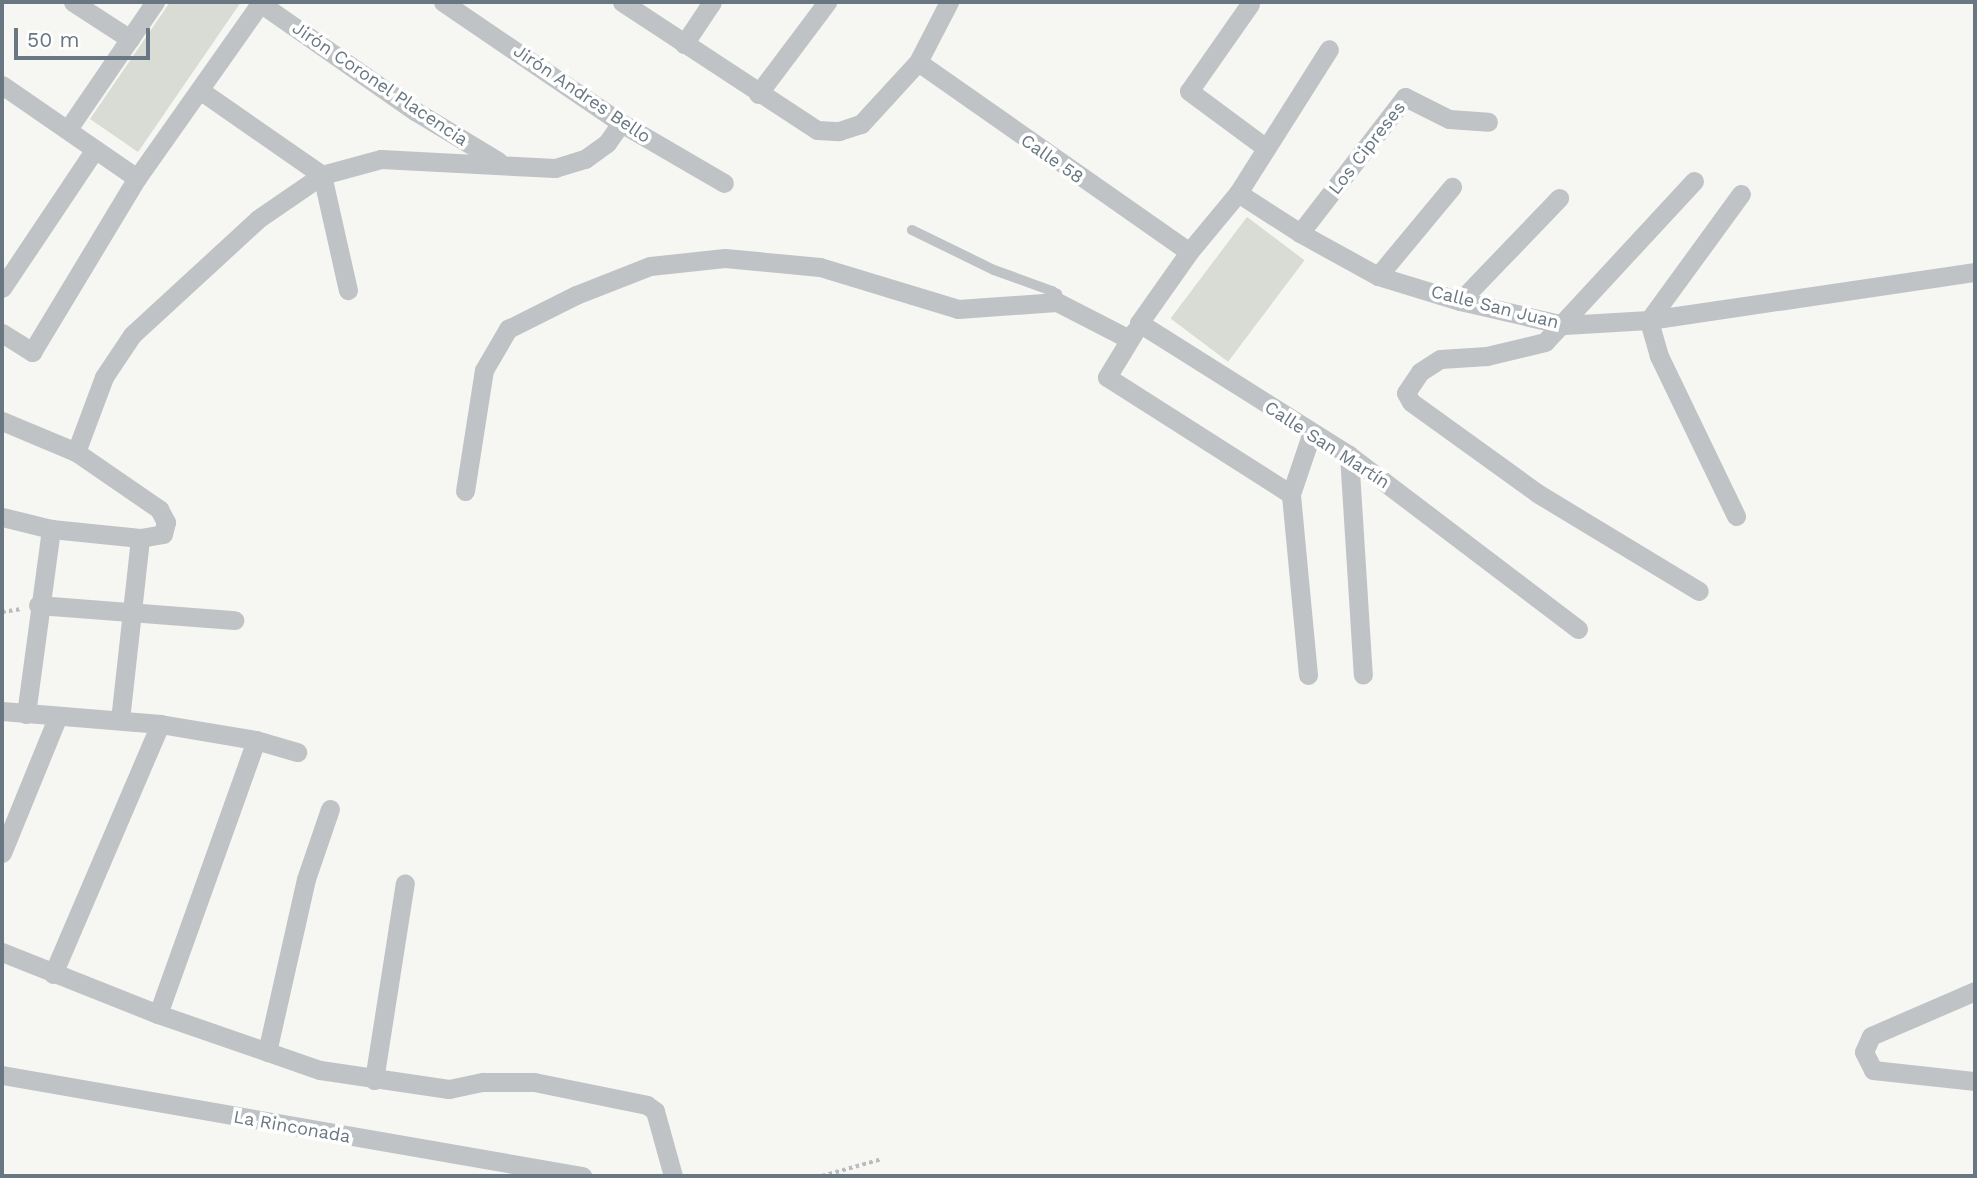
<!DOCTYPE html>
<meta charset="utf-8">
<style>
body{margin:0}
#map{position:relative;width:1977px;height:1178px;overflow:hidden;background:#f6f6f3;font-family:"Work Sans",sans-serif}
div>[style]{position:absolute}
.green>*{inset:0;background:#d8dcd4;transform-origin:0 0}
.path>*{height:3.5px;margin-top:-1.75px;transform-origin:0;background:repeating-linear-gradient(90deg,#b9bcbe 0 3.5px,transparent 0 7px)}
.lane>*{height:10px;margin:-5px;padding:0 5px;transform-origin:5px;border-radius:5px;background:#bfc3c6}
.street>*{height:19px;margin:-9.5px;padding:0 9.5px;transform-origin:9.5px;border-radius:9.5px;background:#bfc3c6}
span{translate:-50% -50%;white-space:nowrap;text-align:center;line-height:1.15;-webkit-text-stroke:7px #fff;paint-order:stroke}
.street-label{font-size:18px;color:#687781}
.frame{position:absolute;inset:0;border:4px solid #687781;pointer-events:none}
.scale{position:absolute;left:14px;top:28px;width:136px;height:32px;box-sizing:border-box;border:4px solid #687781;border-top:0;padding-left:9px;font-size:21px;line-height:24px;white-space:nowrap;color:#687781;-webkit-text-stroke:5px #fff;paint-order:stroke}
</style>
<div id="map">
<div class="green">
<div style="clip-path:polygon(170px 2px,241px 2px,138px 152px,90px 119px)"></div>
<div style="left:1247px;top:217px;width:72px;height:127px;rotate:37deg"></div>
</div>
<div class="path">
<div style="left:2px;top:612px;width:18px;rotate:-9deg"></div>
<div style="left:822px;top:1176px;width:62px;rotate:-15.8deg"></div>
</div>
<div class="lane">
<div style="left:912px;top:230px;width:91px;rotate:26deg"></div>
<div style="left:994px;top:270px;width:62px;rotate:19.9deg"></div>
<div style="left:1052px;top:291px;width:6px;rotate:31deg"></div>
<div style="left:1057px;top:294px;width:8px;rotate:90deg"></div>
</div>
<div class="street">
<div style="left:73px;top:2px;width:68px;rotate:33deg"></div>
<div style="left:443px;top:2px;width:215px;rotate:34.2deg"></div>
<div style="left:621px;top:123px;width:119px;rotate:30.2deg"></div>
<div style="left:622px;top:2px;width:233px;rotate:33.3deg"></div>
<div style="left:817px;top:130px;width:22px;rotate:3deg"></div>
<div style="left:839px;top:131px;width:23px;rotate:-18deg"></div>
<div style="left:861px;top:124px;width:84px;rotate:-47.4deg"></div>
<div style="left:918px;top:62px;width:68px;rotate:-62.7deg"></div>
<div style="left:260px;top:3px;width:189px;rotate:34.9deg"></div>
<div style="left:415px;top:111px;width:97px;rotate:31.1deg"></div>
<div style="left:1250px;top:4px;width:106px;rotate:125deg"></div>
<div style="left:1189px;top:91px;width:96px;rotate:36.5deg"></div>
<div style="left:684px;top:44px;width:50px;rotate:-56.3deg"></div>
<div style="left:918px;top:62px;width:331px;rotate:35deg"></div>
<div style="left:2px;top:85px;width:164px;rotate:34.6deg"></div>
<div style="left:201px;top:91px;width:147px;rotate:34.8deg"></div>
<div style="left:322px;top:175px;width:118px;rotate:77.3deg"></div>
<div style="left:758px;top:94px;width:115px;rotate:-53.1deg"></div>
<div style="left:68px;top:129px;width:154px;rotate:-55.6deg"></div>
<div style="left:1694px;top:181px;width:219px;rotate:132.8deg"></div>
<div style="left:1545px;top:342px;width:60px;rotate:166.4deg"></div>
<div style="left:1487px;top:356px;width:47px;rotate:176.3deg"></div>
<div style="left:1440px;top:359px;width:24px;rotate:147deg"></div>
<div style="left:1420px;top:372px;width:25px;rotate:124deg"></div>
<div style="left:1406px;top:393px;width:10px;rotate:61deg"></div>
<div style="left:1411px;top:402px;width:155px;rotate:35.8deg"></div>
<div style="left:1537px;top:493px;width:189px;rotate:31.2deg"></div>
<div style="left:1238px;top:193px;width:170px;rotate:-57.7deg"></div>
<div style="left:1300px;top:233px;width:172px;rotate:-52.3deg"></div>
<div style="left:1405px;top:97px;width:49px;rotate:26.6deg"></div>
<div style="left:1449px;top:119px;width:39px;rotate:4deg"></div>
<div style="left:1378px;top:276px;width:116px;rotate:-50.3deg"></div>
<div style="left:2px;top:288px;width:167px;rotate:-56.2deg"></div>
<div style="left:1460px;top:301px;width:143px;rotate:-46.1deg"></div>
<div style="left:1135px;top:331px;width:54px;rotate:121.3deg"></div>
<div style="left:1107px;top:377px;width:218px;rotate:32.5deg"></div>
<div style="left:2px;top:333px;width:36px;rotate:32deg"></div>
<div style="left:32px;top:352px;width:203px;rotate:-58.9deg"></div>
<div style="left:137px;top:178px;width:215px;rotate:-54.8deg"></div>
<div style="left:2px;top:421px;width:80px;rotate:22.7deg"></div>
<div style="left:76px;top:452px;width:101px;rotate:34.5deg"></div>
<div style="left:159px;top:509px;width:15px;rotate:62deg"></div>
<div style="left:166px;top:522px;width:12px;rotate:104deg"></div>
<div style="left:163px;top:534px;width:23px;rotate:170deg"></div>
<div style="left:140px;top:538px;width:89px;rotate:-174.2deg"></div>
<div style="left:51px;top:529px;width:50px;rotate:-166.2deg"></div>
<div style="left:76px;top:452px;width:80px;rotate:-69.5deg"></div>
<div style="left:104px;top:377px;width:50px;rotate:-56.3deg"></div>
<div style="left:132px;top:335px;width:171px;rotate:-42.6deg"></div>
<div style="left:258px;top:219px;width:78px;rotate:-34.5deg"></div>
<div style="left:322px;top:175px;width:61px;rotate:-15.2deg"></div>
<div style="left:381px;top:159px;width:174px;rotate:3deg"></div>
<div style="left:555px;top:168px;width:31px;rotate:-17deg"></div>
<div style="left:585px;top:159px;width:27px;rotate:-36deg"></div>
<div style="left:607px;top:143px;width:24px;rotate:-55deg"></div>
<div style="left:1349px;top:455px;width:220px;rotate:86.4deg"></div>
<div style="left:465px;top:491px;width:122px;rotate:-81.1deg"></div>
<div style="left:484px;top:370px;width:48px;rotate:-59.7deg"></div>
<div style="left:508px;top:329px;width:76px;rotate:-26.6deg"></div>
<div style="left:576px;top:295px;width:79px;rotate:-21.4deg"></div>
<div style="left:650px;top:266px;width:75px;rotate:-6.1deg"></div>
<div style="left:725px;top:258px;width:95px;rotate:5.4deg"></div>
<div style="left:820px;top:267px;width:144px;rotate:16.9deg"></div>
<div style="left:958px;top:309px;width:99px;rotate:-4deg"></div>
<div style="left:1057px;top:302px;width:81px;rotate:27.2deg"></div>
<div style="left:1736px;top:516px;width:178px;rotate:-115.7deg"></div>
<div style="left:1659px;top:356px;width:37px;rotate:-106deg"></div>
<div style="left:1649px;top:320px;width:156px;rotate:-53.9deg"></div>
<div style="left:38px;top:605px;width:197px;rotate:4.4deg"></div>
<div style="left:1578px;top:629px;width:288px;rotate:-142.8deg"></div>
<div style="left:1349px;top:455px;width:248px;rotate:-147.8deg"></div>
<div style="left:1139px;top:323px;width:87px;rotate:-54.8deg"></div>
<div style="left:1189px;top:252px;width:77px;rotate:-50.3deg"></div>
<div style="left:1238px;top:193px;width:74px;rotate:32.8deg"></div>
<div style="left:1300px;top:233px;width:89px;rotate:28.9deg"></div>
<div style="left:1378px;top:276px;width:86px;rotate:17deg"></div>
<div style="left:1460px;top:301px;width:107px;rotate:13deg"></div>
<div style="left:1564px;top:325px;width:85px;rotate:-3.4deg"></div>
<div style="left:1649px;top:320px;width:330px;rotate:-8.4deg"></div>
<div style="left:1308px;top:675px;width:182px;rotate:-95.4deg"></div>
<div style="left:1291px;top:494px;width:65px;rotate:-71.3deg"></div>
<div style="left:2px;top:711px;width:159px;rotate:4.7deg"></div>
<div style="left:160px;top:724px;width:97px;rotate:9.5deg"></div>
<div style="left:256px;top:740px;width:43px;rotate:16.3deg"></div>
<div style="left:26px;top:714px;width:187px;rotate:-82.3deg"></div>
<div style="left:120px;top:720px;width:183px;rotate:-83.7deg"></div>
<div style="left:2px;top:853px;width:146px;rotate:-67.8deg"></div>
<div style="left:2px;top:952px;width:168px;rotate:21.7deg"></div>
<div style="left:158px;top:1014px;width:171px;rotate:19.1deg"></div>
<div style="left:320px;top:1070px;width:130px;rotate:8.4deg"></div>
<div style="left:449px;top:1089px;width:35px;rotate:-12deg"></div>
<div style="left:483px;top:1082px;width:51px"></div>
<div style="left:534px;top:1082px;width:115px;rotate:11.5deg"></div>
<div style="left:647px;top:1105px;width:10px;rotate:37deg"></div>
<div style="left:655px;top:1111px;width:67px;rotate:74.5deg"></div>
<div style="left:53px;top:974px;width:272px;rotate:-66.8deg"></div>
<div style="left:1975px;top:991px;width:113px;rotate:156.6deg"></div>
<div style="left:1871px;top:1036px;width:17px;rotate:114deg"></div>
<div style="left:1864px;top:1052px;width:20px;rotate:63deg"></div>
<div style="left:1873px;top:1070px;width:103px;rotate:6.2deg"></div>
<div style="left:158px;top:1014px;width:291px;rotate:-70.3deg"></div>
<div style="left:267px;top:1052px;width:177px;rotate:-77.3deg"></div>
<div style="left:306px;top:879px;width:74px;rotate:-71.1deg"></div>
<div style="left:2px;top:1075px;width:589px;rotate:9.88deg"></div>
<div style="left:374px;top:1080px;width:199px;rotate:-81.1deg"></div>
</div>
<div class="street-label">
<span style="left:380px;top:84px;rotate:34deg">Jirón Coronel Placencia</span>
<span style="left:582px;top:94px;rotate:34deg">Jirón Andres Bello</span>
<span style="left:1367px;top:148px;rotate:-52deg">Los Cipreses</span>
<span style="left:1052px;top:159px;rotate:35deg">Calle 58</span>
<span style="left:1495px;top:307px;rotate:14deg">Calle San Juan</span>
<span style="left:1327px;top:445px;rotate:33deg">Calle San Martín</span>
<span style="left:292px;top:1127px;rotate:10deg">La Rinconada</span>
</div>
<div class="frame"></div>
<div class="scale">50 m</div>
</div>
